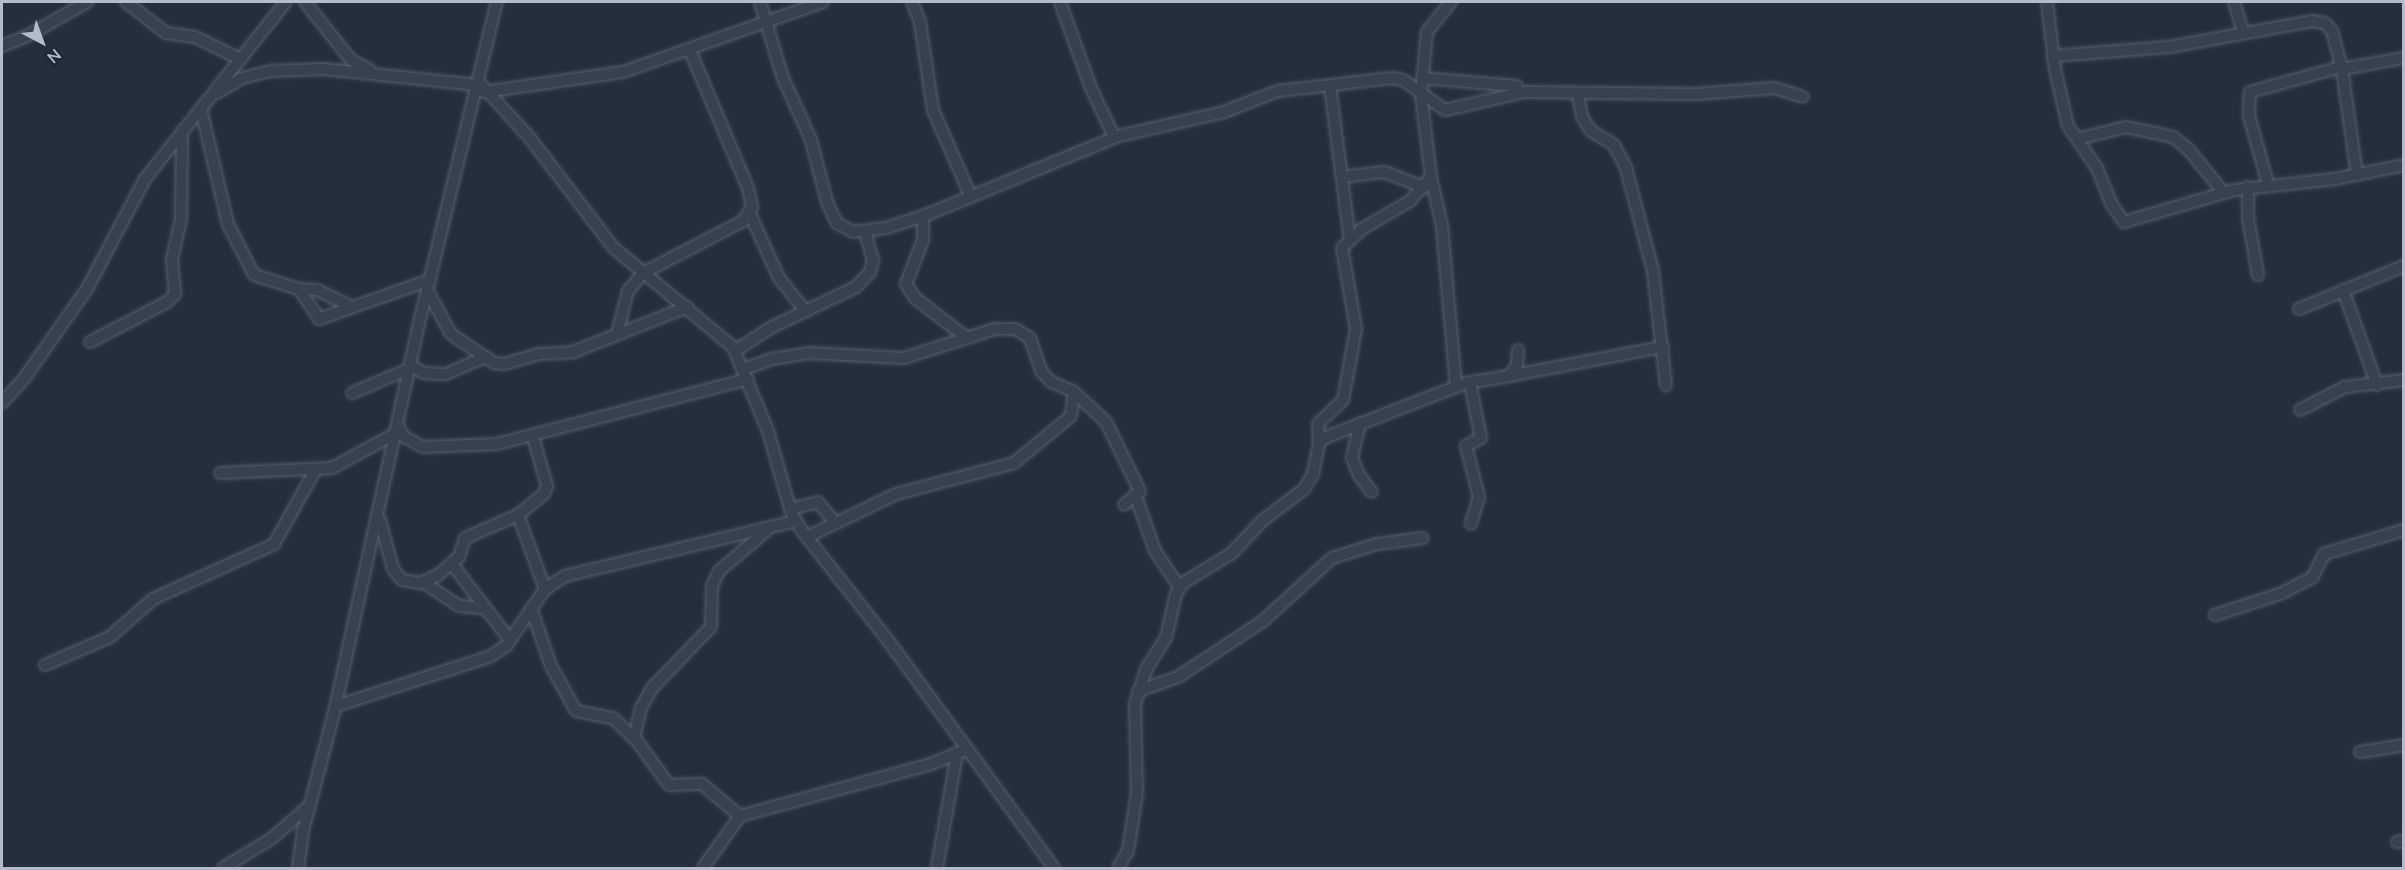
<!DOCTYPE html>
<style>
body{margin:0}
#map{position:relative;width:2405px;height:870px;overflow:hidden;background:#242f3e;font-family:"Nunito Sans",sans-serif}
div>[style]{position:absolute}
.roads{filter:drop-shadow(0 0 2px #565f6c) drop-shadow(0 0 2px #565f6c)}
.street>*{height:10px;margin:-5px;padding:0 5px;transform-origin:5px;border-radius:5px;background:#38414e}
span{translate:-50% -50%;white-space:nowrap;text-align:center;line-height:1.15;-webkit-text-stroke:6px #1d2633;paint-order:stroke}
.frame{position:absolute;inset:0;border:3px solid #b4bcc9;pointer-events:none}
.north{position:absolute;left:12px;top:12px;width:60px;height:60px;-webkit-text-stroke:4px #1d2633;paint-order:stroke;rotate:139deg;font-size:16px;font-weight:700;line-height:24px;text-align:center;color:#b4bcc9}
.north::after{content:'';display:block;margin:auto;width:21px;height:27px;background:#b4bcc9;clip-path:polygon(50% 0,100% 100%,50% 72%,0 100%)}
</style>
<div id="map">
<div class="roads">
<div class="street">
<div style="left:126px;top:2px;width:51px;rotate:37.8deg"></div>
<div style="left:166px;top:33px;width:29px;rotate:8deg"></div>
<div style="left:195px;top:37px;width:48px;rotate:26deg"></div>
<div style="left:305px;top:2px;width:74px;rotate:51.6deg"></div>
<div style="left:351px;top:60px;width:21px;rotate:28deg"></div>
<div style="left:760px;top:2px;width:79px;rotate:73.2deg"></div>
<div style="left:783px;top:78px;width:68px;rotate:65.7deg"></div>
<div style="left:811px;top:140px;width:64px;rotate:75.5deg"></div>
<div style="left:827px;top:202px;width:23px;rotate:65deg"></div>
<div style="left:837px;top:223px;width:18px;rotate:29deg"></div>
<div style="left:853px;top:232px;width:33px;rotate:-7deg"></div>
<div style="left:886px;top:228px;width:42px;rotate:-18deg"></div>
<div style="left:926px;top:215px;width:209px;rotate:-22.3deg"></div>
<div style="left:1119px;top:136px;width:108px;rotate:-12.9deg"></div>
<div style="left:1224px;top:112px;width:58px;rotate:-21.3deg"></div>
<div style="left:1278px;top:91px;width:115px;rotate:-6.5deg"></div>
<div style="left:1392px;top:78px;width:11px;rotate:10deg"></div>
<div style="left:1403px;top:80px;width:52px;rotate:35.5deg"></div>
<div style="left:1445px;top:110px;width:82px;rotate:-12.7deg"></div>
<div style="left:1525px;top:92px;width:171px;rotate:0.7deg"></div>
<div style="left:1696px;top:94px;width:78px;rotate:-4.4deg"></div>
<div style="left:1774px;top:88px;width:30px;rotate:17deg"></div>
<div style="left:912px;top:2px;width:22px;rotate:68deg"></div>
<div style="left:920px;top:22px;width:89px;rotate:81.6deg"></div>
<div style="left:933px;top:110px;width:95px;rotate:66.4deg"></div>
<div style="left:1060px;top:2px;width:91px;rotate:70.2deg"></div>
<div style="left:1091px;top:88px;width:54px;rotate:64.9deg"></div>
<div style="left:1451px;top:2px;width:38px;rotate:129deg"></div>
<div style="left:1427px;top:32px;width:63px;rotate:95.4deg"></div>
<div style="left:1421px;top:95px;width:83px;rotate:83deg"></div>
<div style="left:1431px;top:177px;width:50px;rotate:77.3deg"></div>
<div style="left:1442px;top:226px;width:162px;rotate:85deg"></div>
<div style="left:2047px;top:2px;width:67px;rotate:83.2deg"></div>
<div style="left:2055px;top:69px;width:58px;rotate:77.2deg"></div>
<div style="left:2068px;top:126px;width:51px;rotate:55.4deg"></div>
<div style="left:2097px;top:168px;width:40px;rotate:68deg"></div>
<div style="left:2112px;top:205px;width:21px;rotate:55deg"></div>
<div style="left:2124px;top:222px;width:115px;rotate:-16.2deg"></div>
<div style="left:2234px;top:190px;width:102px;rotate:-6.2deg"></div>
<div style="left:2335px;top:179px;width:70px;rotate:-11.5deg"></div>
<div style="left:2234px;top:2px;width:30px;rotate:73deg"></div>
<div style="left:2px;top:46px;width:29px;rotate:-22deg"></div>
<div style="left:29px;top:35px;width:67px;rotate:-29.6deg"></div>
<div style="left:2053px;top:56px;width:116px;rotate:-4.4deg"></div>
<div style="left:2169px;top:47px;width:145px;rotate:-10.3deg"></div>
<div style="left:2312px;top:21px;width:13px;rotate:9deg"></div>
<div style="left:2325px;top:23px;width:11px;rotate:49deg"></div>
<div style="left:2332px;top:31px;width:39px;rotate:75deg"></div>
<div style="left:2342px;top:69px;width:107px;rotate:81.9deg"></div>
<div style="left:2342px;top:69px;width:63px;rotate:-10.1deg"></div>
<div style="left:1422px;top:78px;width:95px;rotate:4.8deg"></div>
<div style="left:478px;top:81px;width:76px;rotate:47.7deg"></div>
<div style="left:529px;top:137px;width:140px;rotate:52.6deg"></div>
<div style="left:614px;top:248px;width:155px;rotate:39.8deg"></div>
<div style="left:733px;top:347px;width:91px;rotate:67.4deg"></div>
<div style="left:768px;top:431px;width:84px;rotate:74.1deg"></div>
<div style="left:791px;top:512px;width:22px;rotate:60deg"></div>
<div style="left:802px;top:531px;width:142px;rotate:51.8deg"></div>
<div style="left:890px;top:643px;width:278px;rotate:53.9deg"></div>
<div style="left:1330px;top:86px;width:154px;rotate:82.6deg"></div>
<div style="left:484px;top:92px;width:140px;rotate:-8.2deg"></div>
<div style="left:623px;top:72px;width:212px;rotate:-19.3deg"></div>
<div style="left:217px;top:93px;width:29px;rotate:-31deg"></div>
<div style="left:242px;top:78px;width:30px;rotate:-14deg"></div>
<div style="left:271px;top:71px;width:53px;rotate:-2.2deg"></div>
<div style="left:324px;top:69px;width:154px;rotate:6deg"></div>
<div style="left:1578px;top:94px;width:23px;rotate:80deg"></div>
<div style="left:1582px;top:117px;width:17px;rotate:57deg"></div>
<div style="left:1591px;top:131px;width:27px;rotate:31deg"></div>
<div style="left:1614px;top:145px;width:26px;rotate:62deg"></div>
<div style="left:1626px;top:168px;width:106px;rotate:75.3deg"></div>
<div style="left:1653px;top:271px;width:115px;rotate:83.5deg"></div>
<div style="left:201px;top:109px;width:118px;rotate:76.8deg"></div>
<div style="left:228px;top:224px;width:57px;rotate:63deg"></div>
<div style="left:254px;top:275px;width:47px;rotate:17.3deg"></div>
<div style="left:299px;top:289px;width:36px;rotate:56deg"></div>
<div style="left:319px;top:319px;width:118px;rotate:-19.4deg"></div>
<div style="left:2077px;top:139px;width:50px;rotate:-13.8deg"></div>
<div style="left:2126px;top:127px;width:48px;rotate:12deg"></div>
<div style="left:2173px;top:137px;width:21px;rotate:39deg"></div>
<div style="left:2189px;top:150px;width:54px;rotate:51deg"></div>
<div style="left:1342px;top:177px;width:42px;rotate:-6.8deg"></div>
<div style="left:1384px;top:172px;width:43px;rotate:20.6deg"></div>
<div style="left:2268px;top:184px;width:71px;rotate:-105.6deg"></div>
<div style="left:2249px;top:116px;width:24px;rotate:-88deg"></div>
<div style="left:2250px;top:92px;width:94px;rotate:-15.4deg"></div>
<div style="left:2248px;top:187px;width:31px;rotate:90deg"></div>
<div style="left:2248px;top:218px;width:58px;rotate:80deg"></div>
<div style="left:750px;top:214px;width:70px;rotate:65.6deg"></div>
<div style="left:779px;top:278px;width:43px;rotate:51.5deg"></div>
<div style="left:923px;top:216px;width:24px;rotate:90deg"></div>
<div style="left:923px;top:240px;width:47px;rotate:111.1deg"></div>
<div style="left:906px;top:284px;width:17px;rotate:57deg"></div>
<div style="left:915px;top:298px;width:66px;rotate:37.6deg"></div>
<div style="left:299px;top:289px;width:18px;rotate:3deg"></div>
<div style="left:317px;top:290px;width:39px;rotate:26deg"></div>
<div style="left:427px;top:290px;width:50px;rotate:61.4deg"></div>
<div style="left:451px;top:334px;width:52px;rotate:34deg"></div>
<div style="left:494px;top:363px;width:10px;rotate:6deg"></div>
<div style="left:504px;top:364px;width:35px;rotate:-16deg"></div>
<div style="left:538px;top:354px;width:35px;rotate:-3deg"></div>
<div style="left:573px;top:352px;width:123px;rotate:-21.5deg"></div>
<div style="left:2343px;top:290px;width:101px;rotate:70.3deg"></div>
<div style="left:2299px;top:309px;width:113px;rotate:-22.3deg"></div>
<div style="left:617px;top:334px;width:44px;rotate:-75.7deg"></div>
<div style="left:628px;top:291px;width:23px;rotate:-50deg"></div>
<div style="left:643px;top:273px;width:113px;rotate:-27.5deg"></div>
<div style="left:743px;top:221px;width:17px;rotate:-57deg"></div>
<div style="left:752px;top:207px;width:19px;rotate:-102deg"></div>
<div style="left:748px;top:188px;width:149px;rotate:-112.9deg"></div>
<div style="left:90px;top:342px;width:87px;rotate:-27.5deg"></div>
<div style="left:167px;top:302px;width:11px;rotate:-45deg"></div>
<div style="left:175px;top:294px;width:35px;rotate:-95deg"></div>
<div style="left:172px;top:259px;width:41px;rotate:-77.3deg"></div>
<div style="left:181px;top:219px;width:88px;rotate:-89.3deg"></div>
<div style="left:735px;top:351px;width:44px;rotate:-33deg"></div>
<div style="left:772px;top:327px;width:93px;rotate:-25.5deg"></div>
<div style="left:856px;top:287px;width:21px;rotate:-47deg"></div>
<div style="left:870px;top:272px;width:11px;rotate:-75deg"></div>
<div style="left:873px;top:261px;width:30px;rotate:-105deg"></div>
<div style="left:411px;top:366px;width:15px;rotate:28deg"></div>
<div style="left:424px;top:373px;width:22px;rotate:3deg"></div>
<div style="left:446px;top:374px;width:43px;rotate:-23.6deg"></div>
<div style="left:744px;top:369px;width:30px;rotate:-20deg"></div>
<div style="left:772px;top:359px;width:36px;rotate:-9deg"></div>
<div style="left:808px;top:353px;width:96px;rotate:3deg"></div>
<div style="left:904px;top:358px;width:96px;rotate:-17.7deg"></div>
<div style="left:995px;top:329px;width:20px"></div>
<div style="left:1015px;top:329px;width:17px;rotate:31deg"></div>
<div style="left:1030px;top:338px;width:36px;rotate:71deg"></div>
<div style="left:1042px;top:372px;width:13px;rotate:48deg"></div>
<div style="left:1051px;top:382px;width:25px;rotate:23deg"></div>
<div style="left:1074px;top:392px;width:44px;rotate:43.2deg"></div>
<div style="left:1106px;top:422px;width:77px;rotate:63.8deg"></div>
<div style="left:1140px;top:491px;width:21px;rotate:139deg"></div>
<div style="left:1509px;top:376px;width:157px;rotate:-10.7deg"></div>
<div style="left:1470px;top:383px;width:56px;rotate:78.7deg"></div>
<div style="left:1481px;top:438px;width:17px;rotate:152deg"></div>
<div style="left:1466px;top:446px;width:53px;rotate:75.7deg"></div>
<div style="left:1479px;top:497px;width:28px;rotate:107deg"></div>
<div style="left:352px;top:393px;width:64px;rotate:-23deg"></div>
<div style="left:2px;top:403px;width:31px;rotate:-48deg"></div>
<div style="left:23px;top:380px;width:111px;rotate:-54.9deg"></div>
<div style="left:87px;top:289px;width:124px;rotate:-62.2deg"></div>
<div style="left:145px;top:179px;width:226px;rotate:-51.5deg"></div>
<div style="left:2300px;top:410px;width:51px;rotate:-27.1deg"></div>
<div style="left:2345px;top:387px;width:59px;rotate:-6.8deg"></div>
<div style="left:1360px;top:423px;width:36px;rotate:103deg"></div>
<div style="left:1352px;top:458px;width:18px;rotate:68deg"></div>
<div style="left:1359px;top:475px;width:21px;rotate:53deg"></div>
<div style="left:399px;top:427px;width:10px;rotate:66deg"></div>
<div style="left:403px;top:436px;width:23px;rotate:29deg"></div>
<div style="left:423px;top:447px;width:74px;rotate:-2.3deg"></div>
<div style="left:497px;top:444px;width:259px;rotate:-14.5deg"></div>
<div style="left:1319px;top:443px;width:19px;rotate:-93deg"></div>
<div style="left:1318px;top:424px;width:35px;rotate:-44deg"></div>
<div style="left:1343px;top:400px;width:72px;rotate:-79.6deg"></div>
<div style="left:1356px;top:329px;width:82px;rotate:-99.8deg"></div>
<div style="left:1342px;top:248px;width:28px;rotate:-44deg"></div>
<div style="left:1362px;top:229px;width:56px;rotate:-30.3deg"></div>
<div style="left:1410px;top:201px;width:32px;rotate:-49deg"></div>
<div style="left:220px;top:473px;width:112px;rotate:-2.6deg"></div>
<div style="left:332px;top:468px;width:75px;rotate:-28.6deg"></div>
<div style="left:1136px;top:497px;width:57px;rotate:70.6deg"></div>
<div style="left:1155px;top:551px;width:45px;rotate:56deg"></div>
<div style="left:790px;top:509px;width:29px;rotate:-14deg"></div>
<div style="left:818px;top:502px;width:26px;rotate:51deg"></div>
<div style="left:518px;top:515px;width:79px;rotate:70deg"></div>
<div style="left:380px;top:520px;width:51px;rotate:75.1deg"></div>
<div style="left:393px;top:569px;width:14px;rotate:51deg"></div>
<div style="left:402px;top:580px;width:18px;rotate:9deg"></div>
<div style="left:420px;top:583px;width:20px;rotate:-24deg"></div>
<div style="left:438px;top:575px;width:28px;rotate:-41deg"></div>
<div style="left:459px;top:557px;width:20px;rotate:-72deg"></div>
<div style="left:465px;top:538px;width:58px;rotate:-23.5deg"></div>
<div style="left:518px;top:515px;width:33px;rotate:-39deg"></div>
<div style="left:544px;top:494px;width:9px;rotate:-69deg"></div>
<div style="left:547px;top:486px;width:51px;rotate:-105.9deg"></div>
<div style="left:807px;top:537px;width:99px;rotate:-25.8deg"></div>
<div style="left:896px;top:494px;width:122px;rotate:-14.7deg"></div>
<div style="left:1014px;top:463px;width:74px;rotate:-39.5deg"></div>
<div style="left:1071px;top:416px;width:24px;rotate:-83deg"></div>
<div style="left:452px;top:564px;width:96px;rotate:52.7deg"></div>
<div style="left:423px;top:582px;width:43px;rotate:33.7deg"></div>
<div style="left:459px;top:606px;width:25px;rotate:5deg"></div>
<div style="left:531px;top:608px;width:61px;rotate:71deg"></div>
<div style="left:551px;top:666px;width:51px;rotate:60.9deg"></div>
<div style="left:576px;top:711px;width:38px;rotate:11deg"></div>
<div style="left:613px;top:718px;width:33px;rotate:44deg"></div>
<div style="left:637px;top:741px;width:54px;rotate:54deg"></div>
<div style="left:669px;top:785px;width:33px;rotate:-2deg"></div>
<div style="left:702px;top:784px;width:50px;rotate:40.1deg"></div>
<div style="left:2215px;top:615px;width:68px;rotate:-17.9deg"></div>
<div style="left:2280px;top:594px;width:36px;rotate:-27deg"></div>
<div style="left:2312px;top:578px;width:27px;rotate:-63deg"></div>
<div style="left:2324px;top:554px;width:84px;rotate:-16.7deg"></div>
<div style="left:45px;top:665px;width:71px;rotate:-23.3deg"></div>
<div style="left:110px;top:637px;width:57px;rotate:-41.5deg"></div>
<div style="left:153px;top:599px;width:133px;rotate:-24.4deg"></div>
<div style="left:274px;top:544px;width:86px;rotate:-60.8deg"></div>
<div style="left:1138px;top:691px;width:42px;rotate:-19.3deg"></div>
<div style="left:1178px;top:677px;width:102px;rotate:-33.4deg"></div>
<div style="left:1263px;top:621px;width:93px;rotate:-42.4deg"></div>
<div style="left:1332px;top:558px;width:47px;rotate:-17.3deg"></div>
<div style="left:1377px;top:544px;width:46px;rotate:-7.4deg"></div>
<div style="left:336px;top:706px;width:161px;rotate:-17.8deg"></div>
<div style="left:489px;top:657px;width:20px;rotate:-33deg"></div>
<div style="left:506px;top:646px;width:69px;rotate:-55.6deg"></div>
<div style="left:545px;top:589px;width:24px;rotate:-33deg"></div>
<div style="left:565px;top:576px;width:237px;rotate:-13.4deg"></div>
<div style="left:634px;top:738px;width:31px;rotate:-77deg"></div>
<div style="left:641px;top:708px;width:23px;rotate:-61deg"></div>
<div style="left:652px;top:688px;width:85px;rotate:-46deg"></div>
<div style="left:711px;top:627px;width:41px;rotate:-88.6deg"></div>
<div style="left:712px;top:586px;width:17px;rotate:-65deg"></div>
<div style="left:719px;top:571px;width:63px;rotate:-40.5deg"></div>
<div style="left:2360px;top:752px;width:45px;rotate:-9deg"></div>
<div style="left:2397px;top:842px;width:7px;rotate:-8deg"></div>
<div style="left:223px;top:868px;width:56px;rotate:-31.1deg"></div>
<div style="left:271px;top:839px;width:50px;rotate:-41deg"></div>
<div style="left:298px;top:868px;width:37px;rotate:-82deg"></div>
<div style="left:303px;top:831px;width:122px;rotate:-75.3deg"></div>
<div style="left:334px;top:713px;width:412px;rotate:-77.7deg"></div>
<div style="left:422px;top:311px;width:318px;rotate:-76.4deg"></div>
<div style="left:703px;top:868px;width:64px;rotate:-54.6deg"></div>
<div style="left:740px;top:816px;width:198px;rotate:-15.2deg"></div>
<div style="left:931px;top:764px;width:37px;rotate:-22deg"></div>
<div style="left:937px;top:868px;width:117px;rotate:-80.1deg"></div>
<div style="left:1118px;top:868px;width:20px;rotate:-60deg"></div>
<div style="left:1128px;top:851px;width:59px;rotate:-81.2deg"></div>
<div style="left:1137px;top:793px;width:89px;rotate:-91.3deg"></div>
<div style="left:1135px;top:704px;width:38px;rotate:-72deg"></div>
<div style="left:1147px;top:668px;width:36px;rotate:-58deg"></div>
<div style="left:1166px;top:638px;width:45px;rotate:-77.2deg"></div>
<div style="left:1176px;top:594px;width:13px;rotate:-58deg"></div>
<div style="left:1183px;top:583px;width:57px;rotate:-31.5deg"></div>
<div style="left:1232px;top:553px;width:44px;rotate:-46.8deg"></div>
<div style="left:1262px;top:521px;width:53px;rotate:-37.3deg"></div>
<div style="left:1304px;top:489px;width:17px;rotate:-59deg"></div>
<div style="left:1313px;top:474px;width:32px;rotate:-79deg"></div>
<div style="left:1319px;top:443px;width:7px;rotate:-45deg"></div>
<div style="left:1324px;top:438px;width:152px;rotate:-21.2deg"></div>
<div style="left:1466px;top:383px;width:44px;rotate:-9.2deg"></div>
<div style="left:1509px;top:376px;width:14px;rotate:-54deg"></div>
<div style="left:1517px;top:365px;width:15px;rotate:-86deg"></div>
</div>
</div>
<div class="frame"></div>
<div class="north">N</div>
</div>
